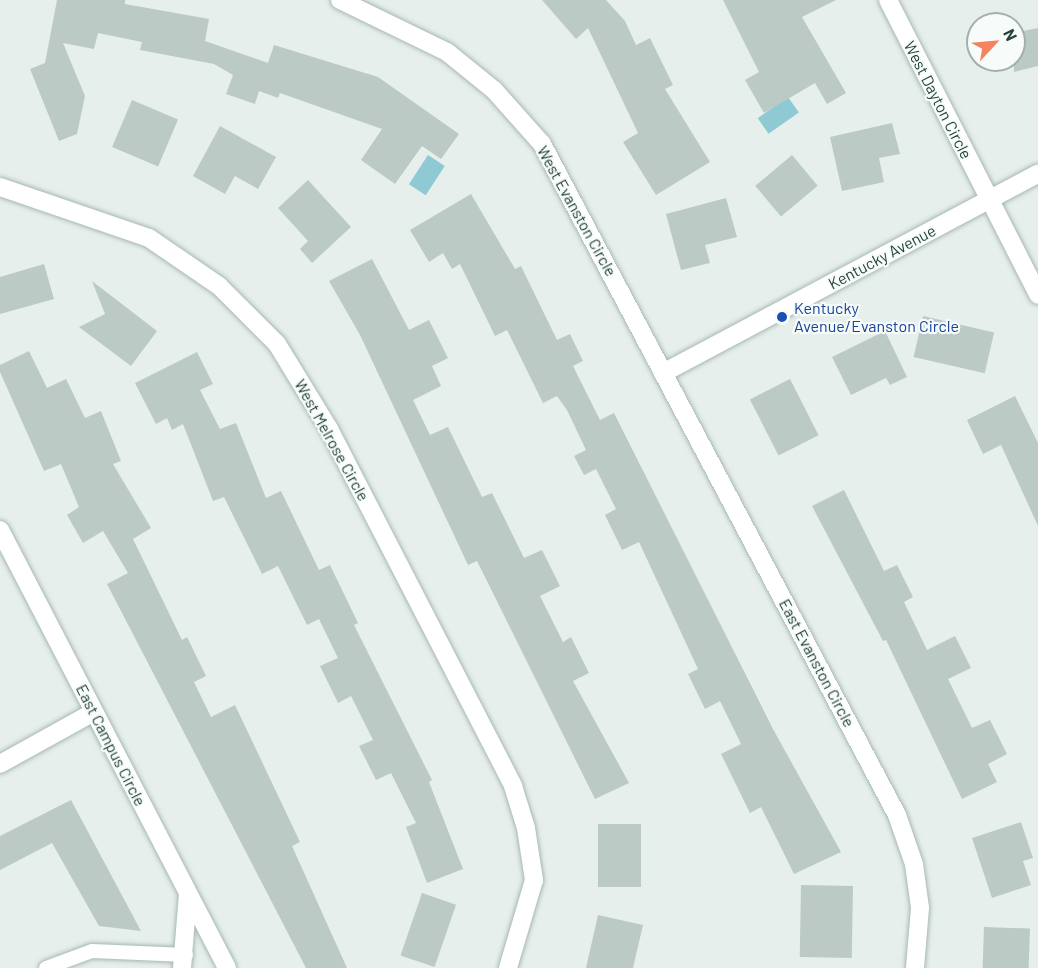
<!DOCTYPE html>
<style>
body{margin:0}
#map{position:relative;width:1038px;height:968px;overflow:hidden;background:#e6efeb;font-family:Barlow,sans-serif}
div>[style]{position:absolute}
.water>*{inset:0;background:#8ec9d4;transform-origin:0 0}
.building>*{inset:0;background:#bbcac4;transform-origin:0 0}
.roads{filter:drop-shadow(0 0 2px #a8b8b2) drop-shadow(0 0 2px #a8b8b2)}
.service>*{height:14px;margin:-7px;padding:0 7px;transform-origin:7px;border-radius:7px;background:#fff}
.minor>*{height:18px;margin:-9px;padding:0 9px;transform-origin:9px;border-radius:9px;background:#fff}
.dots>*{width:16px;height:16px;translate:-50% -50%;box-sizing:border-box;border:3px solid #f7fbf9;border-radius:50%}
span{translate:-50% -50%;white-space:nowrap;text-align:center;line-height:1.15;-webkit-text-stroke:4.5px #f7fbf9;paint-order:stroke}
.street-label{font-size:16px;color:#24423a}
.transit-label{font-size:16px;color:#164399}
.left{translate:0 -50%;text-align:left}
.north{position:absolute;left:966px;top:12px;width:60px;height:60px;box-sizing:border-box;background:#f7fbf9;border:2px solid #a3b1ad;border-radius:50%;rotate:64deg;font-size:16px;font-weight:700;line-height:24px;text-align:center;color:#24423a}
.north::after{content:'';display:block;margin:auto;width:21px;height:27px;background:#f4845f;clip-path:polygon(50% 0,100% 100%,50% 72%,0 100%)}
</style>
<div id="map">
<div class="water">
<div style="left:788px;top:97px;width:19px;height:37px;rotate:55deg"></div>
<div style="left:428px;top:155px;width:20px;height:35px;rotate:33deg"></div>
</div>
<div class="building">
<div style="clip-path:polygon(57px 0,125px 0,125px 4px,209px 19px,205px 41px,268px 63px,274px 45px,378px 77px,459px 134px,441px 159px,422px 146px,395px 184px,361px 160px,382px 129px,280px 93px,278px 98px,259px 91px,255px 104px,226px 94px,233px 75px,214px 64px,140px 50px,142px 42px,98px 33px,94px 49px,63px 43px,85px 96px,77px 134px,59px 141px,30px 69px,45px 63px)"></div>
<div style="clip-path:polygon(542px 0,606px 0,625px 21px,636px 45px,650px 38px,673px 85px,665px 89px,710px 162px,656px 195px,623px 142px,638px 133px,588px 28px,576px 39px)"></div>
<div style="clip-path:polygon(723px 0,836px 0,802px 17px,846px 93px,827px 104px,815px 83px,764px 113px,745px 80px,759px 72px)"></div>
<div style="clip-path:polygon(1038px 28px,1038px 66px,1014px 72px,1014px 33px)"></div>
<div style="left:132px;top:100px;width:50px;height:51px;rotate:23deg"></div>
<div style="clip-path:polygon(892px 123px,900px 154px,879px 158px,884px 182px,842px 191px,830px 137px)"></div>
<div style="clip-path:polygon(220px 126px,276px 157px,258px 189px,235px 176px,225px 194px,193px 176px)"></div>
<div style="left:792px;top:155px;width:40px;height:48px;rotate:50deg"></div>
<div style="clip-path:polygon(308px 180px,351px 227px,312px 263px,300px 249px,308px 241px,278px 208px)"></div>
<div style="clip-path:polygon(471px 194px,515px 269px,521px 266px,557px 340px,570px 334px,583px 361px,573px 366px,600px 420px,614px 413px,773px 729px,841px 852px,794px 874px,761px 807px,750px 813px,721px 754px,741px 744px,720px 701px,705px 709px,688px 674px,698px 669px,639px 542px,622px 550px,605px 515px,616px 509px,596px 469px,584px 475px,574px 456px,586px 450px,567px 410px,557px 396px,543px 403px,507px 330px,495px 336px,460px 264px,452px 269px,443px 253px,429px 262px,410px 230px)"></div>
<div style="clip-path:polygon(726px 198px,737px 237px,705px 245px,710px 263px,681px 270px,666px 214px)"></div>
<div style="clip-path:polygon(372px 259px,409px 330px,429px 320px,448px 358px,432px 366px,441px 386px,413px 400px,430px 435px,448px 427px,482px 497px,492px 493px,524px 558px,542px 550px,560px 586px,540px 596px,563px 642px,571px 637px,589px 673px,573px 681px,629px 783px,595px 799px,477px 561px,468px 565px,360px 335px,329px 281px)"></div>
<div style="clip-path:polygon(44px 264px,54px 299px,0 314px,0 277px)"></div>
<div style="clip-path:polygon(92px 281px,157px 331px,131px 366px,79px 327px,105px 314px)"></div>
<div style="left:923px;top:316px;width:73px;height:42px;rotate:13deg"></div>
<div style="clip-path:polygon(885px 331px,907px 377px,890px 385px,886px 378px,851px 395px,832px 357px)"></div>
<div style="clip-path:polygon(29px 351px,47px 388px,66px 379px,85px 418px,101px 411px,121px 461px,113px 464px,151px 528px,133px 539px,182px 640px,187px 637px,206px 676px,194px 682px,211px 717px,235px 705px,300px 842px,292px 846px,347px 968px,306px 968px,107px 584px,128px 573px,103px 531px,83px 543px,67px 515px,79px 507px,61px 464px,44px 471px,0 372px,0 365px)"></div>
<div style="clip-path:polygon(197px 352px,213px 384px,200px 390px,220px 429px,236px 423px,266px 498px,281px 491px,319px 570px,330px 565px,358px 623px,354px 625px,432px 780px,429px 782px,463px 869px,427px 883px,406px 827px,416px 823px,391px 773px,376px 780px,359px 746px,373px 740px,351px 696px,338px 703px,320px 666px,338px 658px,319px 619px,307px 625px,278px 566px,262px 574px,224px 497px,213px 501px,183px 424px,172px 430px,167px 418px,156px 424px,135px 383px)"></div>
<div style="left:790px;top:379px;width:63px;height:45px;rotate:63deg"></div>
<div style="clip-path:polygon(1015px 396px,1038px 443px,1038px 526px,1001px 445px,983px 454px,967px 420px)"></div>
<div style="clip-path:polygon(844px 490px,884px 571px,897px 565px,913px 597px,904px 602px,927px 650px,955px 636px,971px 668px,948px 679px,972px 728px,990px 720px,1007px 754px,988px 764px,997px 782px,962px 799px,886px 640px,883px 641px,812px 506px)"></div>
<div style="clip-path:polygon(71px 800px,141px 931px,99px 926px,52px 843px,0 870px,0 836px)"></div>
<div style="clip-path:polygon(1021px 822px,1033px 858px,1023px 861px,1031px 885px,992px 898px,972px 838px)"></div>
<div style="left:598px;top:824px;width:43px;height:63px"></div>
<div style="left:801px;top:885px;width:52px;height:72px;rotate:1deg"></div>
<div style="left:422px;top:893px;width:36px;height:66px;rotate:19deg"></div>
<div style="clip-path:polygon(598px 915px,643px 925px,633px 968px,586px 968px)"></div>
<div style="left:984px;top:927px;width:46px;height:41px;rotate:2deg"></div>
</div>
<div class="roads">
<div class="service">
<div style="left:46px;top:968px;width:49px;rotate:-20.3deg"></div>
<div style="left:92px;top:951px;width:94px;rotate:2.4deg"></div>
</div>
<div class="minor">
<div style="left:340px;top:0;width:119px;rotate:25.9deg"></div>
<div style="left:447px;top:52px;width:60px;rotate:39deg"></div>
<div style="left:494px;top:90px;width:72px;rotate:48.4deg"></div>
<div style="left:542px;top:144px;width:759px;rotate:62.12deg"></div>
<div style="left:897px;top:815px;width:52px;rotate:70.9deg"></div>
<div style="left:914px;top:864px;width:44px;rotate:82.2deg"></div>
<div style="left:920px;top:908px;width:60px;rotate:94.8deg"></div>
<div style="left:888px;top:0;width:331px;rotate:63deg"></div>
<div style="left:0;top:187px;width:157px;rotate:18.9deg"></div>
<div style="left:149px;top:238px;width:85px;rotate:34.4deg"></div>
<div style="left:219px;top:286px;width:82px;rotate:45deg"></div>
<div style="left:277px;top:344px;width:100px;rotate:58.5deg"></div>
<div style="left:329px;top:429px;width:402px;rotate:62.7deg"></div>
<div style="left:513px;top:786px;width:44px;rotate:72.8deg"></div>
<div style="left:526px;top:828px;width:53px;rotate:81.3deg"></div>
<div style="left:534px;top:880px;width:92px;rotate:106.5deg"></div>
<div style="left:663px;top:373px;width:425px;rotate:-28deg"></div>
<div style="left:0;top:530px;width:493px;rotate:62.6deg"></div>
<div style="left:0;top:764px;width:107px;rotate:-29deg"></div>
<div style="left:182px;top:968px;width:74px;rotate:-85.4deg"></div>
</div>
</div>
<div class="dots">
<div style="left:782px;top:317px;background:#1a4fb4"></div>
</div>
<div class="street-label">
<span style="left:938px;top:100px;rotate:63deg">West Dayton Circle</span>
<span style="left:577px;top:211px;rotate:61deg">West Evanston Circle</span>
<span style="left:882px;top:257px;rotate:-28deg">Kentucky Avenue</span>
<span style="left:332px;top:440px;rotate:61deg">West Melrose Circle</span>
<span style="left:817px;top:663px;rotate:62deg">East Evanston Circle</span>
<span style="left:111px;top:745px;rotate:63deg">East Campus Circle</span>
</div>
<div class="transit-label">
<span class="left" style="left:794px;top:317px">Kentucky<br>Avenue/Evanston Circle</span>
</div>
<div class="north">N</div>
</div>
